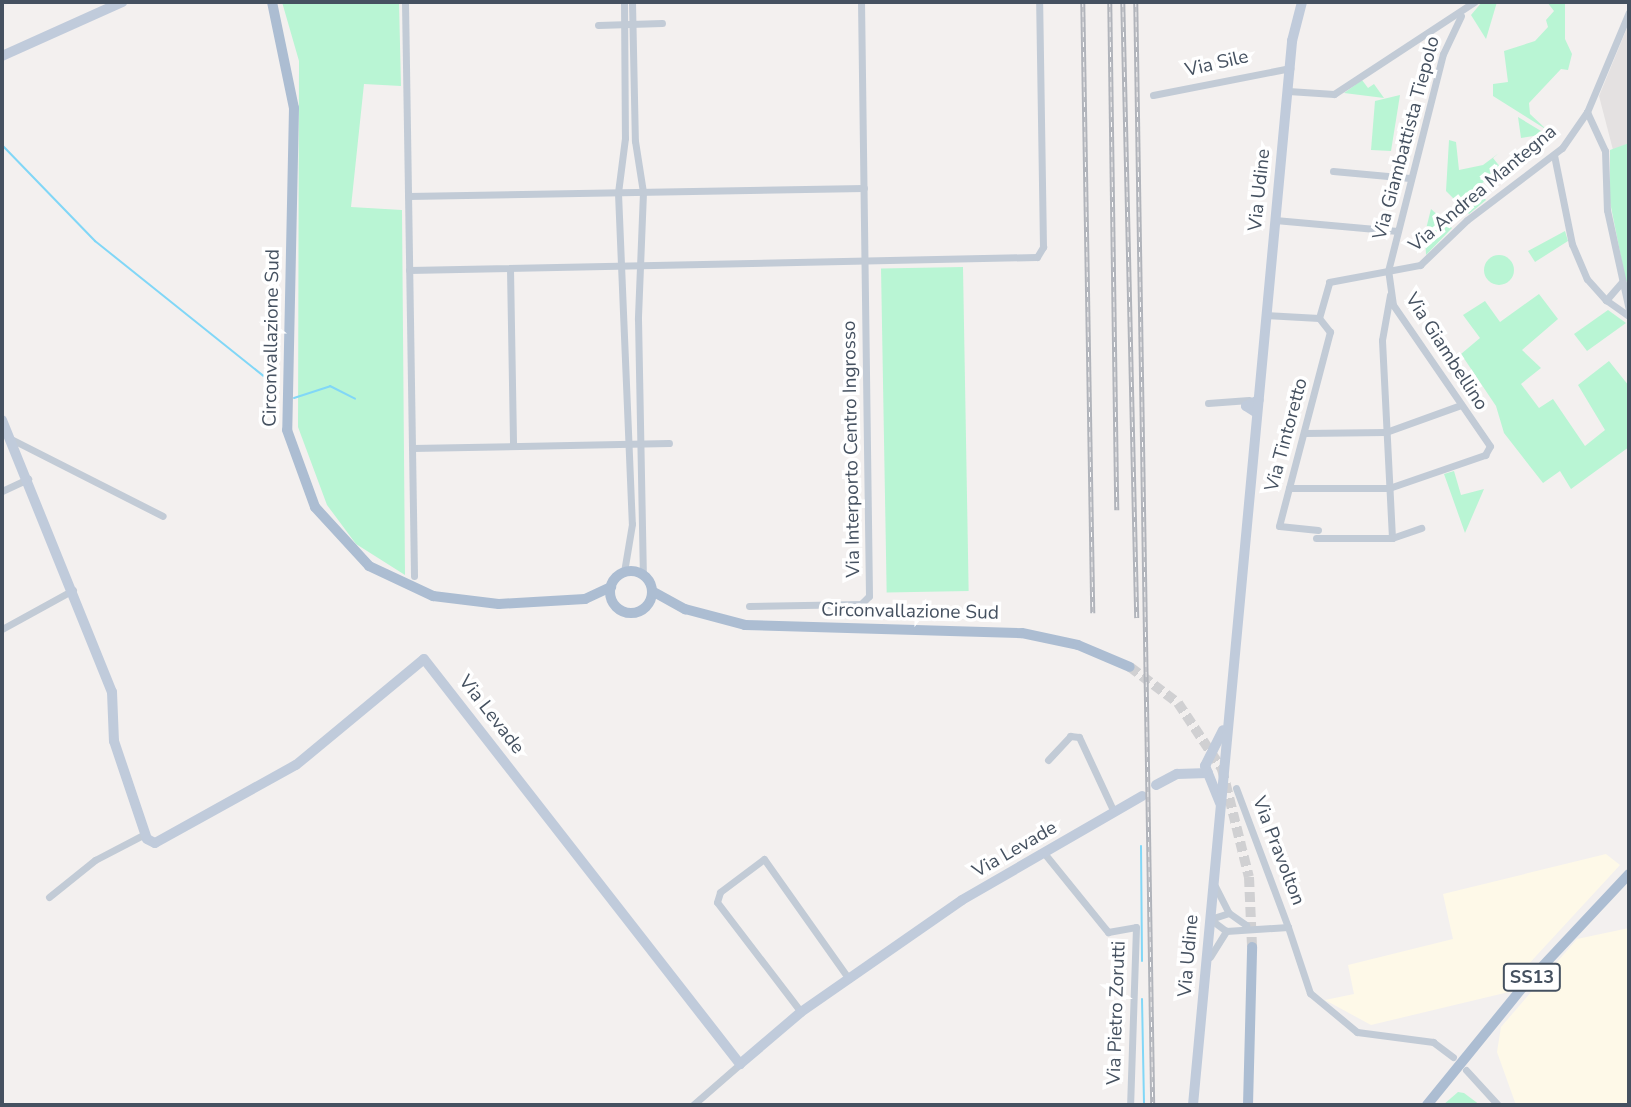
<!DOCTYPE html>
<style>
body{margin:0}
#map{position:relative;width:1631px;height:1107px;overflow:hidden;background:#f3f0ef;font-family:"Nunito Sans",sans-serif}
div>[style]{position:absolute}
.commercial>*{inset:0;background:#fef9e8}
.education>*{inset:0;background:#e4e1e1}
.green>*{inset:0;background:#b9f5d4;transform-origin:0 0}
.round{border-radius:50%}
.stream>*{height:2px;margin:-1px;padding:0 1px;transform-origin:1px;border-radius:1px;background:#81d7f7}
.primary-tunnel>*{height:10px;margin-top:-5px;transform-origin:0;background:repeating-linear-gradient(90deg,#d0d0d2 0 10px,transparent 0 15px)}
.street>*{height:7px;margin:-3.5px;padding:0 3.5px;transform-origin:3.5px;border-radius:3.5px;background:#c2cbd6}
.secondary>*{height:10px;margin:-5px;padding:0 5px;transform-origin:5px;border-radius:5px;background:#c0cbdb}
.primary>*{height:10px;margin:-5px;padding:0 5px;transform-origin:5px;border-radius:5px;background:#acbdd2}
.primary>.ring{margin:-5px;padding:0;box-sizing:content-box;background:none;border:10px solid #acbdd2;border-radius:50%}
.rail>*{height:4.5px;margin-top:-2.25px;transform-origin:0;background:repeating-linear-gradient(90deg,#fff 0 5px,#b1b4bb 0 10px);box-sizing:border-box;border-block:2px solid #b1b4bb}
span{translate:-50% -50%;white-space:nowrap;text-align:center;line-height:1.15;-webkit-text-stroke:7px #fff;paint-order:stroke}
.shield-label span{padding:2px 5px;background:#fff;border:2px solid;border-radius:5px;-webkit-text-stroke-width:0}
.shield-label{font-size:18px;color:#455160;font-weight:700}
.street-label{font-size:19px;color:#455160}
.frame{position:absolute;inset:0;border:4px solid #455160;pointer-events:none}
</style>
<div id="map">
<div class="commercial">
<div style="clip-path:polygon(1606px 854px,1620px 865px,1525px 968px,1513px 991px,1371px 1025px,1325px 1000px,1354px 994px,1348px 965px,1453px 939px,1443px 894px)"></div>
<div style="clip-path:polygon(1629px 928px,1629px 1105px,1516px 1105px,1497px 1052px,1501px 1027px,1577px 939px)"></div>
</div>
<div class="education">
<div style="clip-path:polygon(1629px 23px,1629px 143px,1613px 150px,1599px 96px)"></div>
</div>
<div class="green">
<div style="clip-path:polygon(282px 2px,399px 2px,401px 86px,364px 84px,351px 207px,402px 210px,405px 575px,356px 544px,327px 505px,298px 427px,299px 61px)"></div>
<div style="clip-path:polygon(1482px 2px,1497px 2px,1486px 39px,1471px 15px)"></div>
<div style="clip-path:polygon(1547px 2px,1565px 3px,1565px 39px,1572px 54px,1568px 70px,1561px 69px,1529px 103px,1530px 114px,1547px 130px,1493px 96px,1493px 84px,1508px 82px,1504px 51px,1535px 41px,1548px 27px,1546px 20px,1554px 11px)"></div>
<div style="clip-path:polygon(1362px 80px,1368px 88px,1374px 84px,1384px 98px,1344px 93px)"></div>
<div style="clip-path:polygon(1400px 95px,1391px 151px,1371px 150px,1375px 101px)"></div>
<div style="clip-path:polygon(1518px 117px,1546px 134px,1521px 138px)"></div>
<div style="clip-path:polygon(1449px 140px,1456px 142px,1459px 170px,1483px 165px,1499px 153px,1493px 158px,1501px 168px,1476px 188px,1486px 200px,1469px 214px,1446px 191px)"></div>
<div style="clip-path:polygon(1629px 143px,1629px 279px,1626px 282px,1610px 202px,1610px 150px)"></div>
<div style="clip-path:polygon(1431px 209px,1452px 228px,1426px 255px,1425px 233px)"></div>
<div style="clip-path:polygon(1565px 231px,1568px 241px,1535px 262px,1528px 251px)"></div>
<div class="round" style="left:1484px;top:255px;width:30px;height:30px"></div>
<div style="left:963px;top:267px;width:324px;height:82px;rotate:89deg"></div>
<div style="clip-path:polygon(1539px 294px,1558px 319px,1522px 350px,1541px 368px,1521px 384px,1539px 408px,1553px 399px,1585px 446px,1605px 430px,1578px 385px,1609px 361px,1629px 386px,1629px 447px,1571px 489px,1560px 471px,1543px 483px,1504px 433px,1496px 406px,1461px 354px,1480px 338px,1463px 315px,1485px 301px,1500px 322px)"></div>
<div style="clip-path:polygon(1608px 310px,1626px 323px,1587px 351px,1574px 334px)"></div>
<div style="clip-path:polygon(1454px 471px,1461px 495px,1484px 489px,1465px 533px,1444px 474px)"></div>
<div style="clip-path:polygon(1458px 1092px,1464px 1093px,1480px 1105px,1443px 1105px)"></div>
</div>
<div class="stream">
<div style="left:2px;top:145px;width:134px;rotate:45.9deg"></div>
<div style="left:95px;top:241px;width:232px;rotate:38.7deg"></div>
<div style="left:294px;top:398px;width:38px;rotate:-18deg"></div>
<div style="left:330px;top:386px;width:28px;rotate:27deg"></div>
<div style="left:1141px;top:846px;width:115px;rotate:89.5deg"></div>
<div style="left:1142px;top:999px;width:106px;rotate:88.9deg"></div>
</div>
<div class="primary-tunnel">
<div style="left:1130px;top:667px;width:60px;rotate:36.9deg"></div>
<div style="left:1178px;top:703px;width:79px;rotate:56.3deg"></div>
<div style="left:1222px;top:769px;width:111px;rotate:76deg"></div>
<div style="left:1249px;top:877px;width:70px;rotate:87.5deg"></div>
</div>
<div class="street">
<div style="left:405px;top:2px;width:574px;rotate:89.1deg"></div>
<div style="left:624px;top:2px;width:136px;rotate:89.6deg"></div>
<div style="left:625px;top:138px;width:55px;rotate:97.3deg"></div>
<div style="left:618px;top:193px;width:331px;rotate:87.6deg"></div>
<div style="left:632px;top:524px;width:49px;rotate:99.5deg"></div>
<div style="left:632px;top:2px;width:139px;rotate:88.8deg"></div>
<div style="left:635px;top:141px;width:52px;rotate:81.1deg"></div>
<div style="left:643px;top:192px;width:127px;rotate:92.3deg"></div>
<div style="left:638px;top:319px;width:256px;rotate:88.9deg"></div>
<div style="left:598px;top:25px;width:64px;rotate:-1.8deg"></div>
<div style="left:1288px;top:91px;width:46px;rotate:3.7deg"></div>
<div style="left:1334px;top:94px;width:168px;rotate:-33.3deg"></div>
<div style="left:1153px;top:95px;width:140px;rotate:-11.1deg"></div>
<div style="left:1587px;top:112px;width:43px;rotate:65.2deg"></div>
<div style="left:1605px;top:151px;width:59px;rotate:88.1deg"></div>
<div style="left:1607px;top:210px;width:102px;rotate:77.6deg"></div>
<div style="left:1554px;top:155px;width:91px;rotate:78.6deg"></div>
<div style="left:1572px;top:244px;width:38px;rotate:67deg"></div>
<div style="left:1587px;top:279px;width:28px;rotate:48deg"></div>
<div style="left:1333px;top:171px;width:77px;rotate:5.2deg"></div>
<div style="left:408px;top:196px;width:456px;rotate:-1deg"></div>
<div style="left:1275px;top:220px;width:123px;rotate:5.1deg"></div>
<div style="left:510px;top:269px;width:177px;rotate:89deg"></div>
<div style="left:409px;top:270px;width:628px;rotate:-1.19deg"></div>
<div style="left:1037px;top:257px;width:12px;rotate:-59deg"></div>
<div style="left:1043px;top:247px;width:245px;rotate:-90.9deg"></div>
<div style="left:1621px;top:283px;width:23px;rotate:131deg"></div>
<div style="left:1606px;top:300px;width:28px;rotate:35deg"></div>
<div style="left:1266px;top:315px;width:53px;rotate:3.2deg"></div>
<div style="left:1319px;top:318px;width:37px;rotate:-74deg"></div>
<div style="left:1329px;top:282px;width:93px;rotate:-10.6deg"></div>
<div style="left:1420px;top:265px;width:65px;rotate:-43.8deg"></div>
<div style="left:1467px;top:220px;width:119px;rotate:-37.2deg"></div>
<div style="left:1562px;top:148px;width:44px;rotate:-55.2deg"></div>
<div style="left:1587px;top:112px;width:108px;rotate:-67.2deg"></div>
<div style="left:1208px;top:403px;width:41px;rotate:-4.2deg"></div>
<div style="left:1304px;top:433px;width:82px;rotate:-0.7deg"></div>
<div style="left:1386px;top:432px;width:80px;rotate:-19.8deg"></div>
<div style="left:11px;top:439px;width:170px;rotate:26.9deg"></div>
<div style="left:412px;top:448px;width:257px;rotate:-1.1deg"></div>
<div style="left:1289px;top:488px;width:100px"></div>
<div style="left:1389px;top:488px;width:102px;rotate:-19deg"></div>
<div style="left:1485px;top:455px;width:10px;rotate:-61deg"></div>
<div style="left:1490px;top:446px;width:171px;rotate:-124.5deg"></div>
<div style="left:1393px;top:305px;width:34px;rotate:-98deg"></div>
<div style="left:1388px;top:271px;width:224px;rotate:-75.8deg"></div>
<div style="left:1443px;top:54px;width:42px;rotate:-64.7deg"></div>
<div style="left:2px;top:491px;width:29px;rotate:-25deg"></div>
<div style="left:1318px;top:530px;width:39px;rotate:-174deg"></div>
<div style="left:1279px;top:526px;width:201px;rotate:-75.3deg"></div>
<div style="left:1330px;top:332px;width:18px;rotate:-128deg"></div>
<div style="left:1316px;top:538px;width:76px"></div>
<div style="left:1392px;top:538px;width:198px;rotate:-92.9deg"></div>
<div style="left:1382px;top:340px;width:46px;rotate:-79.9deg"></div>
<div style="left:1392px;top:538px;width:31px;rotate:-19deg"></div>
<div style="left:749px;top:606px;width:112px;rotate:-1deg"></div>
<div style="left:861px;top:604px;width:11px;rotate:-45deg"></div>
<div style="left:869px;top:596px;width:594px;rotate:-90.77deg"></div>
<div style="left:2px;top:629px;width:81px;rotate:-28.8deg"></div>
<div style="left:1048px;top:760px;width:33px;rotate:-47deg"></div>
<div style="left:1070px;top:736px;width:9px;rotate:6deg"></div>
<div style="left:1079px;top:737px;width:83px;rotate:65deg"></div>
<div style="left:1236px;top:788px;width:148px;rotate:69.5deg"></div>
<div style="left:1044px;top:853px;width:102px;rotate:51deg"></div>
<div style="left:1108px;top:932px;width:28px;rotate:-10deg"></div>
<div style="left:1136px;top:927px;width:178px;rotate:91.9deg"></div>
<div style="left:1215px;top:886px;width:30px;rotate:63deg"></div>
<div style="left:1229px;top:913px;width:21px;rotate:35deg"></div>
<div style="left:49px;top:897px;width:59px;rotate:-38.8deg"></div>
<div style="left:95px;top:860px;width:56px;rotate:-27.5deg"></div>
<div style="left:1229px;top:913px;width:20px;rotate:162deg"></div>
<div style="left:1210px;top:919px;width:20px;rotate:37deg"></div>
<div style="left:1226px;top:931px;width:62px;rotate:-3.7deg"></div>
<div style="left:1288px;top:927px;width:70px;rotate:71.6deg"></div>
<div style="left:1310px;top:993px;width:61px;rotate:39.7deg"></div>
<div style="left:1357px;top:1032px;width:77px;rotate:7.5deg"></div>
<div style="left:1433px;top:1042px;width:25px;rotate:37deg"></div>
<div style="left:1210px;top:957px;width:31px;rotate:-58deg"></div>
<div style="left:801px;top:1012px;width:138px;rotate:-127.4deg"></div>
<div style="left:717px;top:902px;width:10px;rotate:-73deg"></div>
<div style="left:720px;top:892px;width:55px;rotate:-36.9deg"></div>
<div style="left:764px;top:859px;width:147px;rotate:54.7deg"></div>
<div style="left:1466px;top:1070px;width:47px;rotate:47.6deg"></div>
<div style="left:693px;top:1105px;width:62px;rotate:-41.1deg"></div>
</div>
<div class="secondary">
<div style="left:2px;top:56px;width:132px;rotate:-24.2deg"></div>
<div style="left:1257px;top:413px;width:13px;rotate:-148deg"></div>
<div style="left:1246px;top:406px;width:14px;rotate:-25deg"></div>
<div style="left:2px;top:420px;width:293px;rotate:68deg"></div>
<div style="left:112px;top:692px;width:49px;rotate:87.7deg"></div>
<div style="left:114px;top:741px;width:103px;rotate:71.4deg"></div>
<div style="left:147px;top:839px;width:9px;rotate:27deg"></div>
<div style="left:155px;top:843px;width:161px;rotate:-29deg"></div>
<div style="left:296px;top:765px;width:166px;rotate:-39.6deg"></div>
<div style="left:424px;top:659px;width:514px;rotate:52.04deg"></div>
<div style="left:740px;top:1064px;width:80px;rotate:-40.4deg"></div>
<div style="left:801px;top:1012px;width:196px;rotate:-34.8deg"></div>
<div style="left:962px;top:900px;width:208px;rotate:-30deg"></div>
<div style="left:1156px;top:785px;width:24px;rotate:-28deg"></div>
<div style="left:1177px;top:774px;width:31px;rotate:-2deg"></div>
<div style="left:1220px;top:803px;width:40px;rotate:-112deg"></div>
<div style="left:1205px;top:766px;width:40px;rotate:-63.4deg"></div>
<div style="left:1193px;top:1105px;width:1069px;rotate:-84.68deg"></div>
<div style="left:1292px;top:41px;width:40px;rotate:-75.6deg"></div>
</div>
<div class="primary">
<div style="left:272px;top:2px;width:108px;rotate:78.3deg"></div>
<div style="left:294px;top:108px;width:322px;rotate:91.2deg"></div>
<div style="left:287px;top:430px;width:82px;rotate:70deg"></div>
<div style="left:315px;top:507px;width:80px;rotate:47.5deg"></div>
<div style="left:369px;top:566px;width:71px;rotate:25.1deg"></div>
<div style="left:433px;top:596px;width:66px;rotate:6.9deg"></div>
<div style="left:499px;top:604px;width:86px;rotate:-3.3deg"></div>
<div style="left:585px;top:599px;width:29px;rotate:-25deg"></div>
<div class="ring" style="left:610px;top:571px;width:32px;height:32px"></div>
<div style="left:652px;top:591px;width:38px;rotate:29deg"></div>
<div style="left:685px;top:609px;width:62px;rotate:14.9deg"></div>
<div style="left:745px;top:625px;width:277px;rotate:1.7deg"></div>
<div style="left:1022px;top:633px;width:57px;rotate:12.1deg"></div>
<div style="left:1078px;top:645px;width:56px;rotate:22.9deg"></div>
<div style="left:1248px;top:1105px;width:158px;rotate:-88.5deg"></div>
<div style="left:1427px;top:1105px;width:152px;rotate:-50.9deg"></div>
<div style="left:1523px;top:987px;width:155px;rotate:-46.8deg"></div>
</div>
<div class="rail">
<div style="left:1083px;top:2px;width:611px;rotate:89.06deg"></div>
<div style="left:1110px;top:2px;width:508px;rotate:89.21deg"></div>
<div style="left:1123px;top:2px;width:616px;rotate:88.7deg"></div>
<div style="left:1136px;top:2px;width:1103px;rotate:89.12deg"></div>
</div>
<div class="shield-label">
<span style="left:1532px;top:977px">SS13</span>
</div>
<div class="street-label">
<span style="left:1217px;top:64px;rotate:-13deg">Via Sile</span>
<span style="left:1407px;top:138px;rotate:-75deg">Via Giambattista Tiepolo</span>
<span style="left:1483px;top:189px;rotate:-40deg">Via Andrea Mantegna</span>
<span style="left:1260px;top:190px;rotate:-84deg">Via Udine</span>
<span style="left:272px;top:338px;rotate:-89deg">Circonvallazione Sud</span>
<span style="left:1446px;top:352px;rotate:57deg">Via Giambellino</span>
<span style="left:1287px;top:435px;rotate:-75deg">Via Tintoretto</span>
<span style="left:852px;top:449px;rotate:-91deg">Via Interporto Centro Ingrosso</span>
<span style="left:910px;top:612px;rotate:1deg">Circonvallazione Sud</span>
<span style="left:491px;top:715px;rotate:52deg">Via Levade</span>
<span style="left:1015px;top:850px;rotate:-30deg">Via Levade</span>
<span style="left:1278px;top:851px;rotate:69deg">Via Pravolton</span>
<span style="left:1189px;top:956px;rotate:-85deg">Via Udine</span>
<span style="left:1117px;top:1013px;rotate:-88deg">Via Pietro Zorutti</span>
</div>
<div class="frame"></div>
</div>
